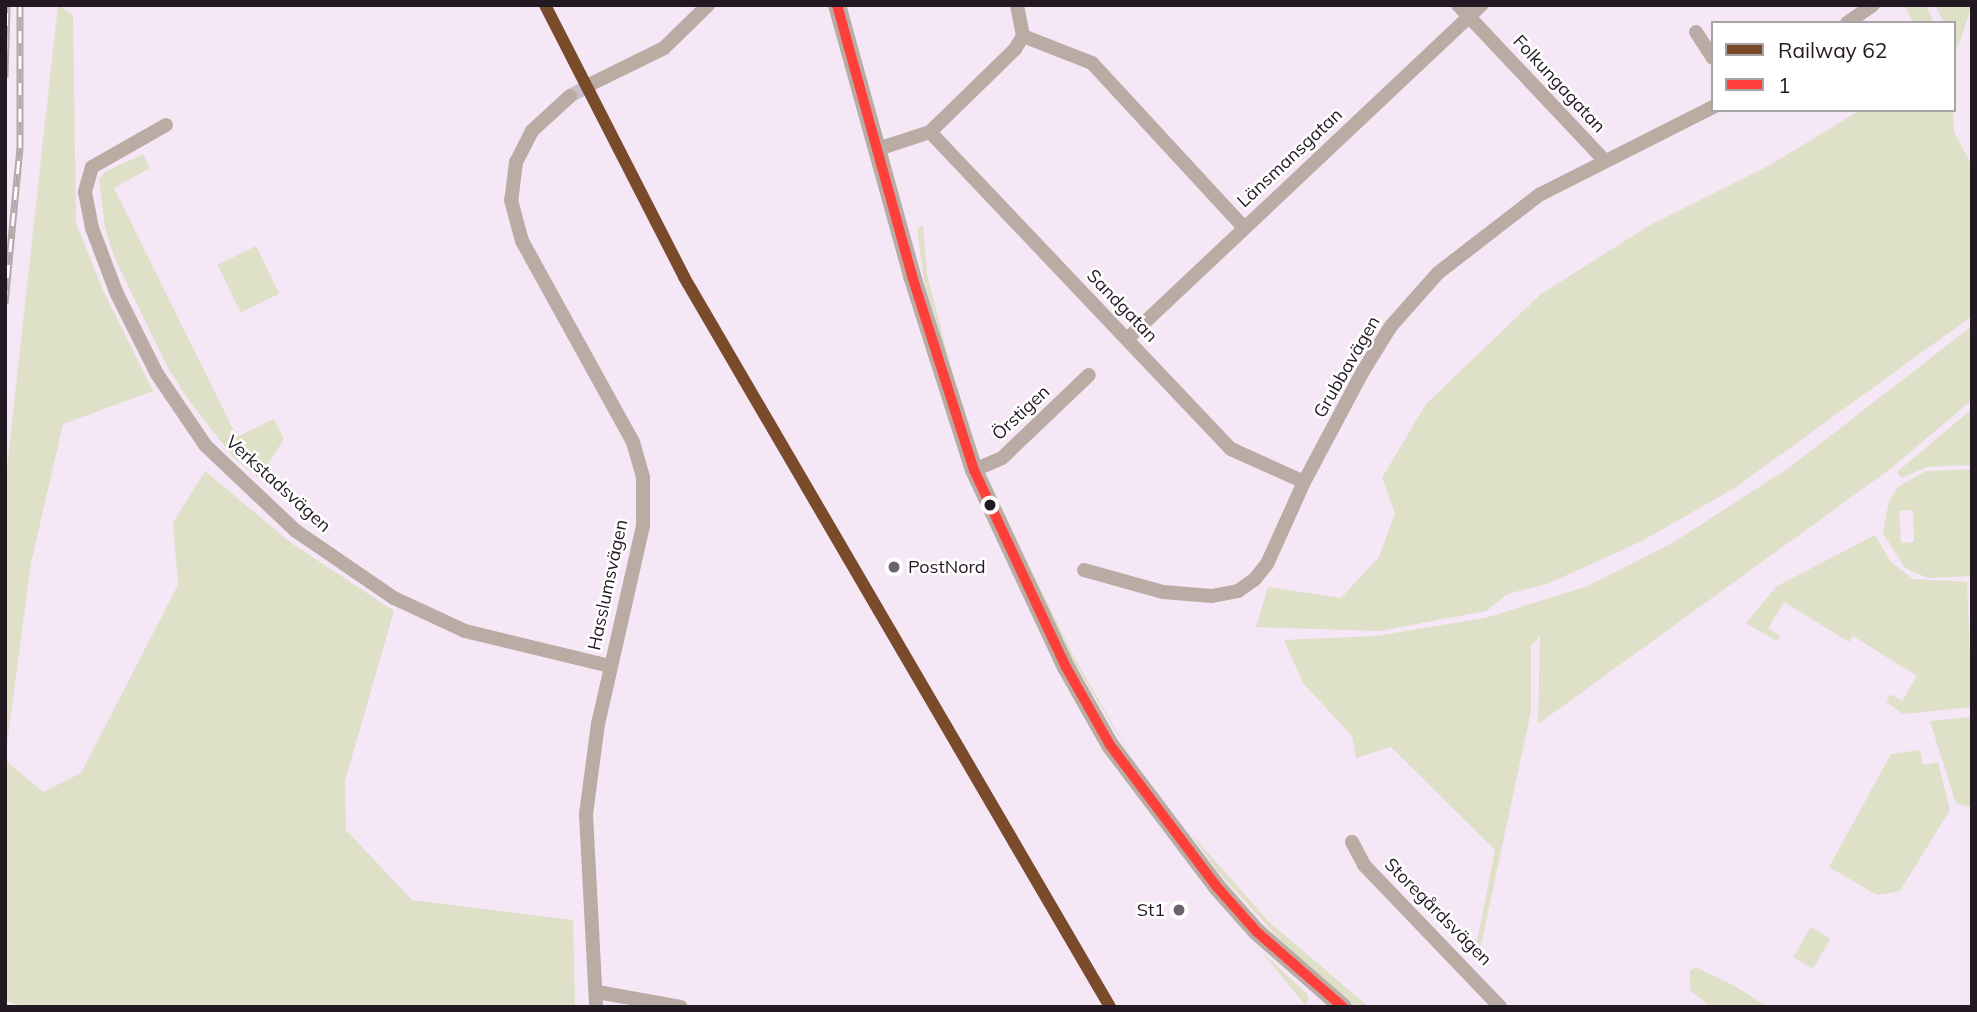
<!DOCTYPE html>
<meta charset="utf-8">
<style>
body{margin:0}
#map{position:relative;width:1977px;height:1012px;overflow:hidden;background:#f5e7f6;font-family:Mulish,sans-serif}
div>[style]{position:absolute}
.green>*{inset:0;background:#dee0c7;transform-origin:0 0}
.minor-tunnel>*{height:14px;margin-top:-7px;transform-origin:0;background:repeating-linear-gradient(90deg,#cbbecc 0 14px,transparent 0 21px)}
.minor>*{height:14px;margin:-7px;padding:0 7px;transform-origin:7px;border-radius:7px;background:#baaca4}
.tertiary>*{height:18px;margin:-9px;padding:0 9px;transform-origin:9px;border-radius:9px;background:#baaca4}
.rail>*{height:7px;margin-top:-3.5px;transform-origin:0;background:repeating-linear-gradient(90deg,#fff 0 13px,#b4a8a9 0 26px);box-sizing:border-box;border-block:2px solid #b4a8a9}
.bus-1>*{height:10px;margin:-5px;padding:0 5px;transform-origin:5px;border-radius:5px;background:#ff403a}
.rail-1>*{height:12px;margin:-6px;padding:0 6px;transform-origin:6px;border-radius:6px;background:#7a4b2a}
.dots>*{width:19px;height:19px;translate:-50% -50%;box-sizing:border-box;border:4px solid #fff;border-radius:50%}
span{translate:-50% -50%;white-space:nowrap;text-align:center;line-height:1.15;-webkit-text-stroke:5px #fff;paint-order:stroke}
.street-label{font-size:18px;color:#231923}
.poi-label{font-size:18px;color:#231923}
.left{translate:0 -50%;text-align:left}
.right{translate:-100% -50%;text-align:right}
.frame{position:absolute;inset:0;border:7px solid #231923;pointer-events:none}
.legend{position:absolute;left:1711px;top:21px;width:245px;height:91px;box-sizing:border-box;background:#fff;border:2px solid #a7a3a7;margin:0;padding:9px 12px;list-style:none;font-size:21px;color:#231923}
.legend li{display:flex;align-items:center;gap:14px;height:35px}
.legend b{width:35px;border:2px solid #a7a3a7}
</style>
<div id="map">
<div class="green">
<div style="clip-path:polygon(58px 5px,73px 15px,76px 223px,102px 288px,153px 391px,63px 424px,31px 563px,5px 759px,5px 485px)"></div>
<div style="clip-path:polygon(1904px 5px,1926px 5px,1934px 23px,1914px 23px)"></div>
<div style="clip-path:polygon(1935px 5px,1972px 5px,1957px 50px,1954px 23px,1944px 23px)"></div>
<div style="clip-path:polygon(1860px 110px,1953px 110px,1954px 132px,1972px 166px,1972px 316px,1736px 487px,1642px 541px,1547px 584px,1507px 594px,1486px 611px,1379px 631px,1256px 627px,1268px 587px,1341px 598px,1379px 557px,1395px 513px,1382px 478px,1426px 404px,1541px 294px,1650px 225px,1772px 164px)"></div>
<div style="clip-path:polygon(143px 154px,150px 168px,114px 188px,237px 437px,274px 419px,284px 439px,259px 478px,235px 459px,192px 405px,168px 368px,115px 259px,105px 228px,99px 180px,105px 172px)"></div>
<div style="clip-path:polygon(923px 226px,927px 274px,956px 387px,924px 281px,917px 228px)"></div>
<div style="left:256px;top:246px;width:53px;height:43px;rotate:64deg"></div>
<div style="clip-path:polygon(1972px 326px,1972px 400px,1890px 469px,1538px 724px,1540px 636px,1531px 646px,1531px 711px,1478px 959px,1474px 956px,1495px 850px,1391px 747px,1356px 758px,1352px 736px,1303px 683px,1284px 640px,1376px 636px,1485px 618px,1588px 586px,1674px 542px,1790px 467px)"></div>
<div style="clip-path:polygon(1972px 409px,1972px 465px,1927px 467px,1902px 478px,1897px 472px)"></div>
<div style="clip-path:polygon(evenodd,1972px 469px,1972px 576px,1928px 578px,1905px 568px,1883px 533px,1889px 501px,1898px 487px,1926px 471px,1972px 469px,1913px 510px,1914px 542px,1901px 543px,1899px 511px,1913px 510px)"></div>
<div style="clip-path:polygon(205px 471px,290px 542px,394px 611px,345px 781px,346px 830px,412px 900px,573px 920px,575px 1007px,22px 1007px,5px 1000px,5px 760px,43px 792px,81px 773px,178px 585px,173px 523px)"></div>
<div style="clip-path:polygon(1875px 535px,1890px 561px,1913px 579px,1967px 582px,1972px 707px,1903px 714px,1886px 702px,1890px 694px,1902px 701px,1917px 676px,1853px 636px,1849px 642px,1784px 602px,1768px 628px,1781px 636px,1777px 641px,1746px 623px,1777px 586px)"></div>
<div style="clip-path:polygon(1019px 545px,1073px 655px,1136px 765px,1062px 642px)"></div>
<div style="clip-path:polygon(1972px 717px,1972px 807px,1956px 804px,1930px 721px)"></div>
<div style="clip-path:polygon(1920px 750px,1923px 765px,1938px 762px,1950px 810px,1900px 891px,1877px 895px,1829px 867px,1891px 754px)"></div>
<div style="clip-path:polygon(1188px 830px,1269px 922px,1369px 1007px,1356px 1007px,1282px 942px,1218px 872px)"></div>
<div style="left:1811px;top:927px;width:23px;height:35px;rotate:31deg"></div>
<div style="clip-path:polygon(1261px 951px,1308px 995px,1308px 1002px,1305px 1005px)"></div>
<div style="clip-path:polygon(1695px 967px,1733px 985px,1768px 1007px,1711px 1007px,1690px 990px,1690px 971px)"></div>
</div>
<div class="minor-tunnel">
<div style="left:570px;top:96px;width:26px;rotate:-29deg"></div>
</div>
<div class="minor">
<div style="left:1458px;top:5px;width:212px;rotate:46.7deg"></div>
<div style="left:1847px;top:23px;width:32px;rotate:-35deg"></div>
<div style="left:1696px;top:32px;width:31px;rotate:57deg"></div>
<div style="left:1023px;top:36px;width:74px;rotate:21.4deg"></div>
<div style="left:1092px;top:63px;width:224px;rotate:47.3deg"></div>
<div style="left:593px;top:83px;width:79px;rotate:-26.2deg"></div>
<div style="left:664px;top:48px;width:62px;rotate:-44.3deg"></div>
<div style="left:570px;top:96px;width:52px;rotate:137.4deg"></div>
<div style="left:532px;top:131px;width:35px;rotate:117deg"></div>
<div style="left:516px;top:162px;width:38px;rotate:97deg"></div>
<div style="left:511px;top:200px;width:42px;rotate:75deg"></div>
<div style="left:522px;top:241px;width:230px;rotate:61.1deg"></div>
<div style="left:633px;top:442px;width:37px;rotate:74deg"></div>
<div style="left:643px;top:478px;width:48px;rotate:90deg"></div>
<div style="left:643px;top:526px;width:203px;rotate:102.8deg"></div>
<div style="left:598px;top:724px;width:91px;rotate:97.6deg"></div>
<div style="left:586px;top:814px;width:193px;rotate:87deg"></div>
<div style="left:166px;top:125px;width:85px;rotate:150.4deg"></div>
<div style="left:92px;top:167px;width:26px;rotate:106deg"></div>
<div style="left:85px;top:192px;width:37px;rotate:79deg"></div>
<div style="left:92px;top:228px;width:71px;rotate:69.3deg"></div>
<div style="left:117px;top:294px;width:89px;rotate:63.4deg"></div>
<div style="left:157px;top:374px;width:87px;rotate:55.8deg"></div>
<div style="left:206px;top:446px;width:124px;rotate:43.4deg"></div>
<div style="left:296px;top:531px;width:119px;rotate:34.4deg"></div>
<div style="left:394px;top:598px;width:78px;rotate:24.9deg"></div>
<div style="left:465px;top:631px;width:149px;rotate:13.6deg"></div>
<div style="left:930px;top:132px;width:437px;rotate:46.5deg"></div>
<div style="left:1231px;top:449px;width:80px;rotate:24.3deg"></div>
<div style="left:878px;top:149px;width:55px;rotate:-18.1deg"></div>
<div style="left:930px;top:132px;width:119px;rotate:-44.3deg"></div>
<div style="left:1015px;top:49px;width:15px;rotate:-58deg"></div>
<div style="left:1023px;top:36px;width:32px;rotate:-101deg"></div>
<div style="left:1127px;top:339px;width:487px;rotate:-43.3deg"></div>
<div style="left:974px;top:470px;width:30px;rotate:-23deg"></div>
<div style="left:1002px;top:458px;width:120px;rotate:-43.7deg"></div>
<div style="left:1084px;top:570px;width:82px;rotate:15.6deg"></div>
<div style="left:1163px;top:592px;width:49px;rotate:4.7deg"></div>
<div style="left:1212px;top:596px;width:26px;rotate:-11deg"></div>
<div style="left:1238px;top:591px;width:19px;rotate:-35deg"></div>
<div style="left:1254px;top:580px;width:21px;rotate:-51deg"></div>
<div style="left:1267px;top:564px;width:90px;rotate:-65.7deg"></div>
<div style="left:1304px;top:482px;width:126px;rotate:-62deg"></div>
<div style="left:1363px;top:371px;width:53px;rotate:-58.1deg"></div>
<div style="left:1391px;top:326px;width:71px;rotate:-48.4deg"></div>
<div style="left:1438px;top:273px;width:128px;rotate:-37.7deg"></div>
<div style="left:1539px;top:195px;width:195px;rotate:-26.8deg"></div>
<div style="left:1352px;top:842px;width:26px;rotate:62deg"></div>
<div style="left:1364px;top:865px;width:197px;rotate:46.2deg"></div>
<div style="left:597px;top:992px;width:85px;rotate:10.1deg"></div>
</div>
<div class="tertiary">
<div style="left:837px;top:5px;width:281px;rotate:74.5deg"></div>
<div style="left:912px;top:276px;width:204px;rotate:72.3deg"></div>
<div style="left:974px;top:470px;width:217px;rotate:65deg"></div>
<div style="left:1066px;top:667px;width:90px;rotate:60.6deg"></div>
<div style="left:1110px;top:745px;width:178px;rotate:53deg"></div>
<div style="left:1217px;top:887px;width:60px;rotate:48.4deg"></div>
<div style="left:1257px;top:932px;width:114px;rotate:41.1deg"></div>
</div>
<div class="rail">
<div style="left:5px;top:77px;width:72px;rotate:-88.4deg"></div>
<div style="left:5px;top:303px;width:157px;rotate:-84.5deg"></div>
<div style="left:20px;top:147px;width:142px;rotate:-90deg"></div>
</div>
<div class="bus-1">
<div style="left:837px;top:5px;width:281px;rotate:74.5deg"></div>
<div style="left:912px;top:276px;width:204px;rotate:72.3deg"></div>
<div style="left:974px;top:470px;width:217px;rotate:65deg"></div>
<div style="left:1066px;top:667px;width:90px;rotate:60.6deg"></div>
<div style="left:1110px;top:745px;width:178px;rotate:53deg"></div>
<div style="left:1217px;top:887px;width:60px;rotate:48.4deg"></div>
<div style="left:1257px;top:932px;width:114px;rotate:41.1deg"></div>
</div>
<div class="rail-1">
<div style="left:545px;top:5px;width:305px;rotate:62.9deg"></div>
<div style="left:684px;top:277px;width:845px;rotate:59.73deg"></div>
</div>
<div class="dots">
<div style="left:990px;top:505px;background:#231923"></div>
<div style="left:894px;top:567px;background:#6c616d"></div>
<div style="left:1179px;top:910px;background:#6c616d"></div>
</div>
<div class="street-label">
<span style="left:1559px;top:84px;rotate:47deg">Folkungagatan</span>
<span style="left:1290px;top:158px;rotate:-43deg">Länsmansgatan</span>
<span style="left:1122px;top:306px;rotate:46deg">Sandgatan</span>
<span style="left:1347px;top:367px;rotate:-60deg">Grubbavägen</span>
<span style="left:1021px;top:413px;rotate:-43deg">Örstigen</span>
<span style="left:278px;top:484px;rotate:42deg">Verkstadsvägen</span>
<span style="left:608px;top:585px;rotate:-78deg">Hasslumsvägen</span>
<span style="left:1438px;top:912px;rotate:45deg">Storegårdsvägen</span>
</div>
<div class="poi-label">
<span class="left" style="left:908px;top:567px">PostNord</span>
<span class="right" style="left:1165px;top:910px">St1</span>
</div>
<div class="frame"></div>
<ul class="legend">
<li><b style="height:9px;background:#7a4b2a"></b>Railway 62</li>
<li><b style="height:9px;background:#ff403a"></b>1</li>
</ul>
</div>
